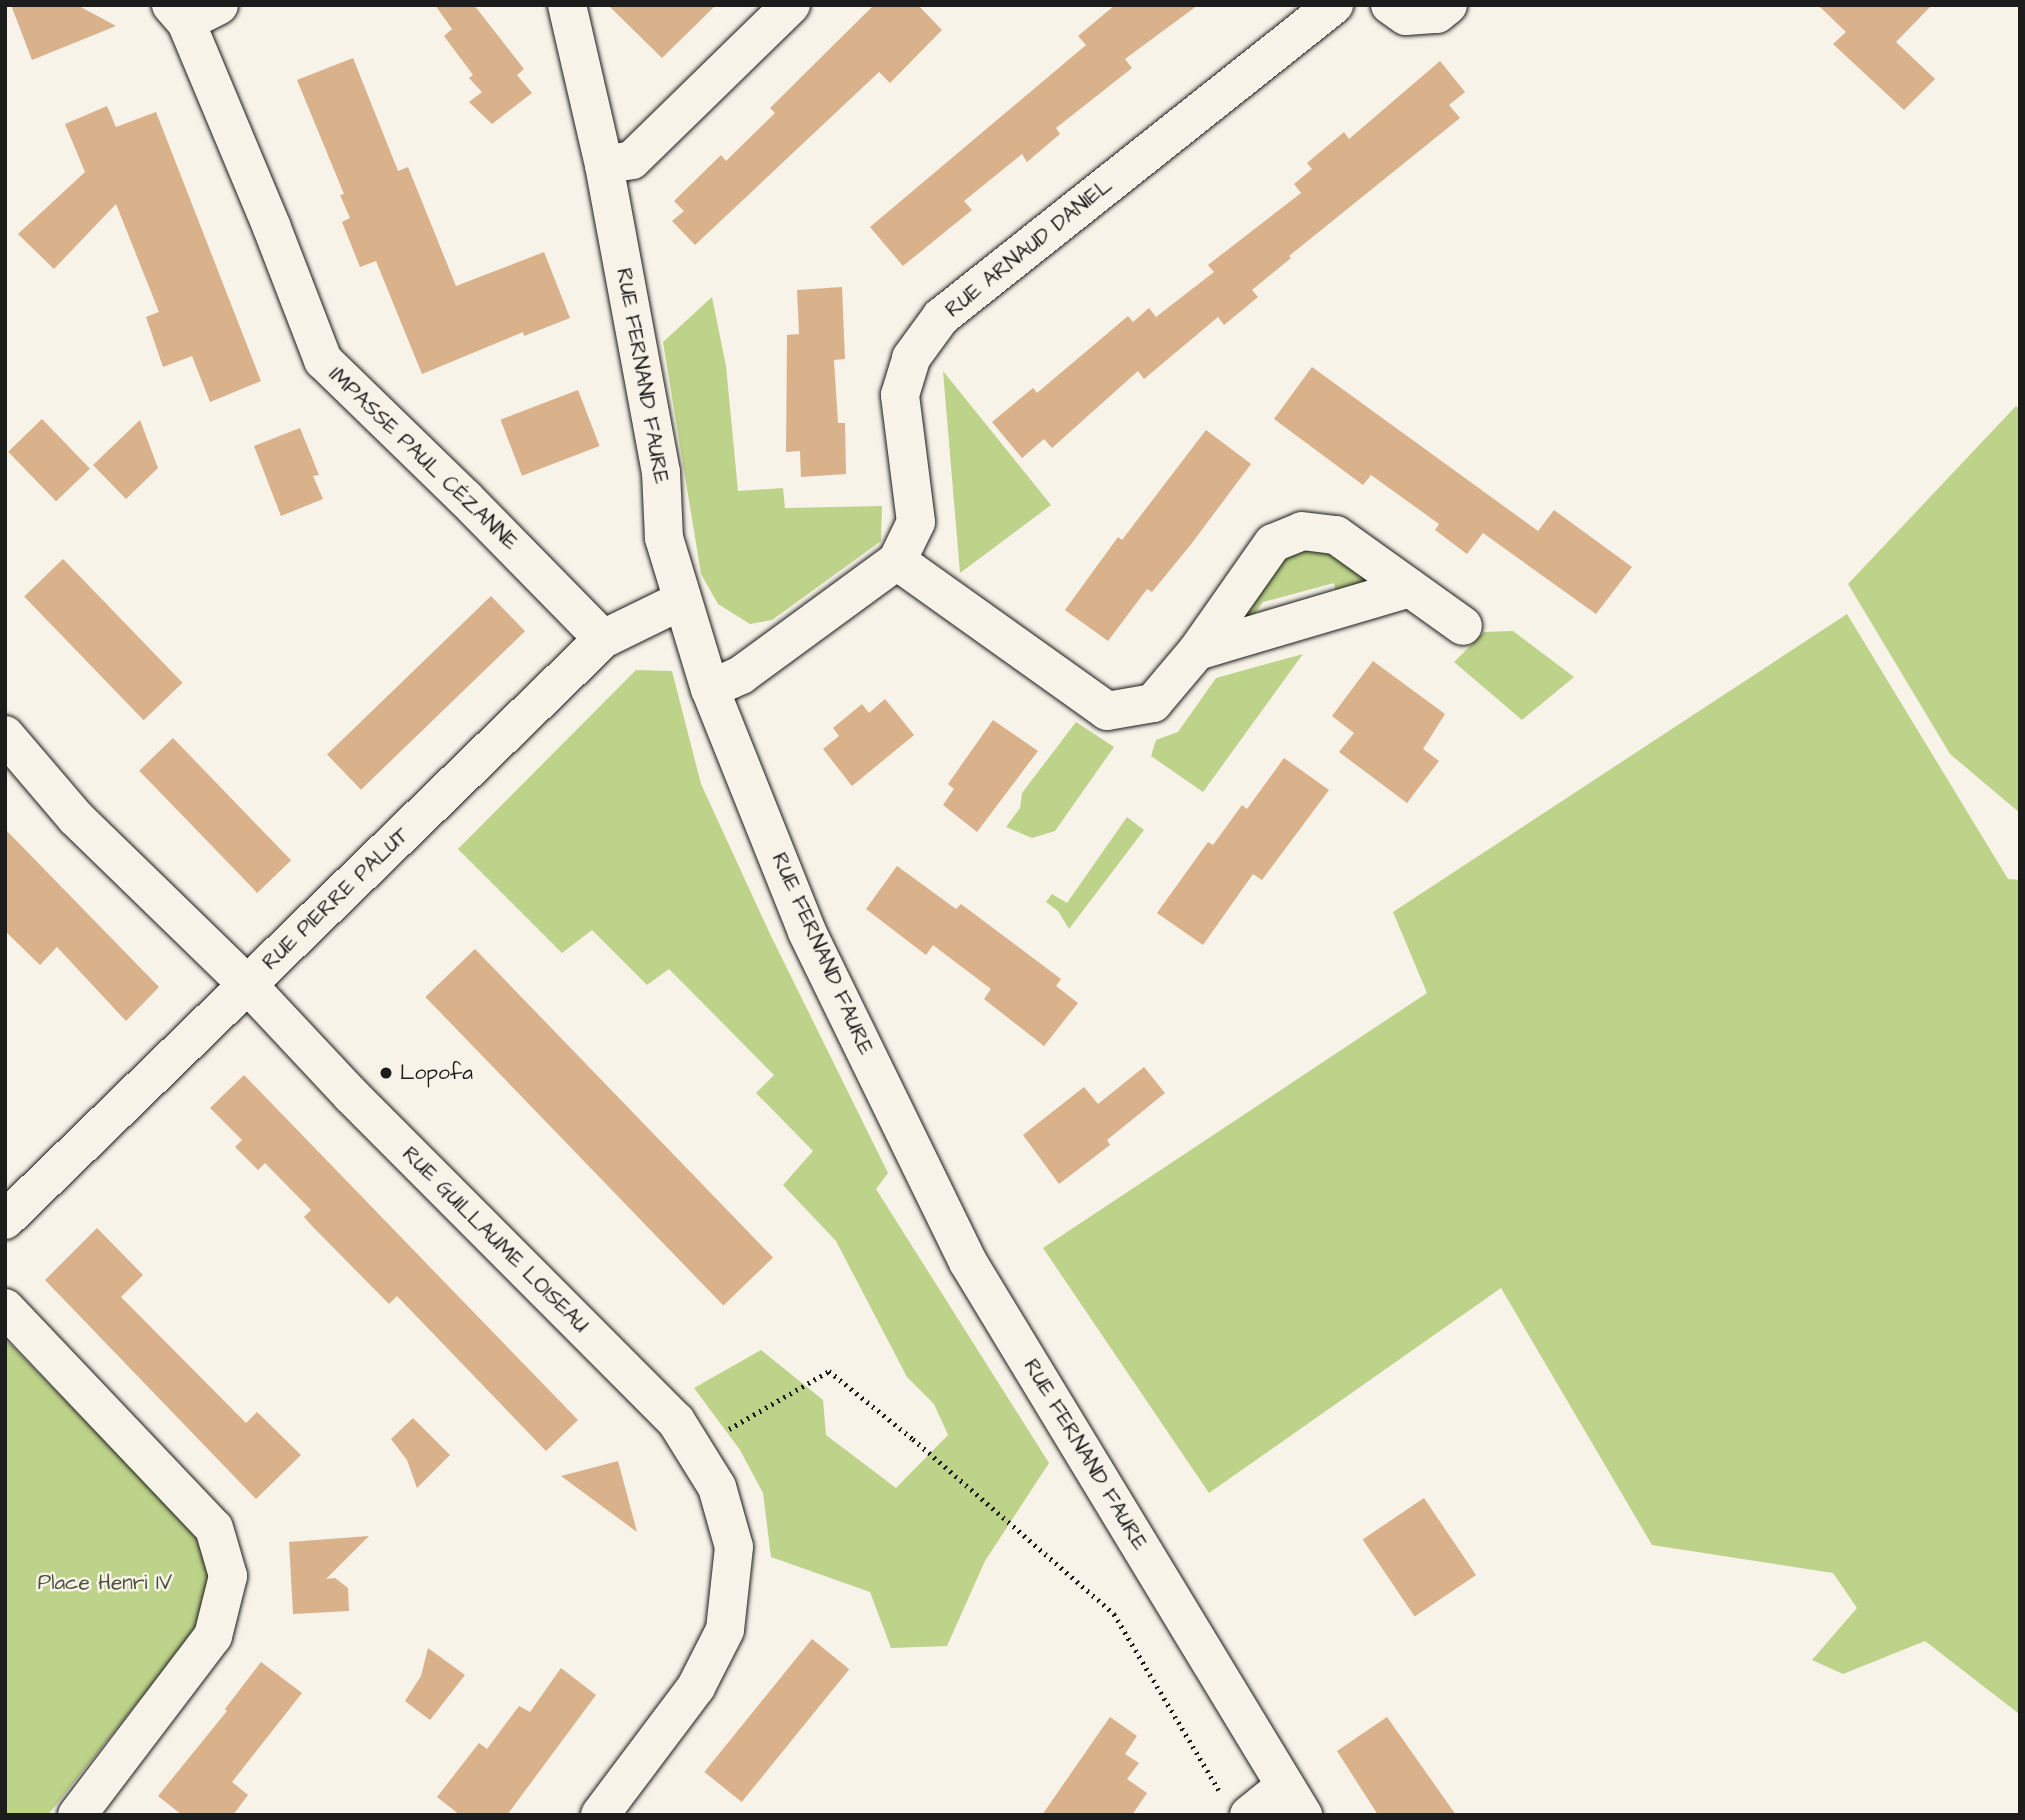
<!DOCTYPE html>
<meta charset="utf-8">
<style>
body{margin:0}
#map{position:relative;width:2025px;height:1820px;overflow:hidden;background:#f7f3e8;font-family:"Architects Daughter",sans-serif}
div>[style]{position:absolute}
.green>*{inset:0;background:#bdd389}
.building>*{inset:0;background:#d9b18a;transform-origin:0 0}
.path>*{height:4.5px;margin-top:-2.25px;transform-origin:0;background:repeating-linear-gradient(90deg,#1c1c1c 0 2px,transparent 0 7px)}
.roads{filter:drop-shadow(0 0 2px #1c1c1c) drop-shadow(0 0 2px #1c1c1c)}
.street>*{height:38px;margin:-19px;padding:0 19px;transform-origin:19px;border-radius:19px;background:#f7f3e8}
.dots>*{width:19px;height:19px;translate:-50% -50%;box-sizing:border-box;border:4px solid #f7f3e8;border-radius:50%}
span{translate:-50% -50%;white-space:nowrap;text-align:center;line-height:1.15;-webkit-text-stroke:5px #f7f3e8;paint-order:stroke}
.street-label{font-size:21px;color:#1c1c1c}
.poi-label{font-size:21px;color:#1c1c1c}
.left{translate:0 -50%;text-align:left}
.park-label{font-size:21px;color:#4c533d}
.frame{position:absolute;inset:0;border:7px solid #1c1c1c;pointer-events:none}
</style>
<div id="map">
<div class="green">
<div style="clip-path:polygon(712px 297px,726px 366px,738px 491px,783px 488px,785px 508px,882px 506px,881px 541px,772px 620px,750px 624px,718px 604px,701px 574px,663px 342px)"></div>
<div style="clip-path:polygon(943px 371px,1051px 505px,960px 573px)"></div>
<div style="clip-path:polygon(2016px 406px,2020px 410px,2020px 813px,1950px 754px,1848px 584px)"></div>
<div style="clip-path:polygon(1328px 542px,1369px 580px,1338px 602px,1334px 583px,1263px 602px,1248px 623px,1229px 629px,1283px 552px)"></div>
<div style="clip-path:polygon(1847px 614px,2008px 879px,2020px 880px,2018px 1713px,1925px 1641px,1843px 1674px,1812px 1660px,1857px 1608px,1833px 1573px,1652px 1545px,1501px 1288px,1209px 1493px,1043px 1248px,1427px 993px,1393px 912px)"></div>
<div style="clip-path:polygon(1513px 631px,1574px 677px,1522px 720px,1454px 662px,1484px 632px)"></div>
<div style="clip-path:polygon(1303px 654px,1203px 792px,1151px 756px,1156px 740px,1178px 732px,1216px 678px)"></div>
<div style="clip-path:polygon(636px 670px,672px 671px,701px 784px,770px 934px,888px 1173px,876px 1189px,1049px 1463px,985px 1561px,947px 1646px,891px 1648px,870px 1592px,771px 1557px,763px 1493px,740px 1450px,694px 1388px,761px 1350px,823px 1400px,826px 1435px,896px 1488px,948px 1435px,934px 1404px,907px 1377px,836px 1241px,783px 1185px,813px 1151px,756px 1093px,774px 1075px,669px 969px,647px 985px,592px 930px,562px 953px,458px 849px)"></div>
<div style="clip-path:polygon(1076px 722px,1114px 747px,1055px 831px,1032px 838px,1006px 827px,1020px 808px,1022px 793px)"></div>
<div style="clip-path:polygon(1127px 817px,1144px 830px,1069px 929px,1058px 911px,1046px 902px,1052px 894px,1067px 903px)"></div>
<div style="clip-path:polygon(5px 1339px,204px 1542px,218px 1574px,206px 1616px,48px 1815px,5px 1815px)"></div>
</div>
<div class="building">
<div style="clip-path:polygon(11px 5px,77px 5px,116px 26px,32px 60px)"></div>
<div style="clip-path:polygon(435px 5px,474px 5px,524px 69px,517px 75px,532px 93px,492px 124px,469px 102px,482px 92px,469px 78px,473px 75px,444px 36px,452px 29px)"></div>
<div style="clip-path:polygon(608px 5px,716px 5px,662px 58px)"></div>
<div style="clip-path:polygon(874px 5px,918px 5px,942px 30px,890px 83px,879px 72px,695px 245px,672px 221px,684px 211px,674px 201px,721px 155px,726px 161px,775px 113px,770px 108px)"></div>
<div style="clip-path:polygon(1115px 5px,1198px 5px,1125px 59px,1132px 68px,1056px 128px,1060px 134px,1027px 162px,1022px 154px,964px 201px,972px 210px,903px 266px,870px 227px,1086px 45px,1078px 36px)"></div>
<div style="clip-path:polygon(1818px 5px,1932px 5px,1896px 42px,1935px 79px,1904px 110px,1833px 44px,1846px 32px)"></div>
<div style="clip-path:polygon(353px 58px,398px 171px,408px 167px,456px 286px,544px 252px,570px 318px,524px 336px,523px 332px,422px 374px,376px 261px,360px 267px,342px 222px,350px 218px,340px 195px,344px 194px,297px 80px)"></div>
<div style="clip-path:polygon(1440px 61px,1465px 92px,1449px 105px,1460px 118px,1289px 256px,1291px 258px,1252px 290px,1258px 297px,1224px 325px,1218px 317px,1144px 379px,1138px 371px,1052px 448px,1044px 439px,1022px 458px,992px 422px,1033px 388px,1037px 393px,1128px 316px,1133px 322px,1149px 308px,1156px 317px,1214px 272px,1208px 265px,1301px 193px,1294px 184px,1312px 169px,1307px 163px,1344px 132px,1349px 139px)"></div>
<div style="clip-path:polygon(107px 106px,116px 127px,156px 112px,261px 381px,210px 402px,192px 356px,163px 367px,146px 317px,159px 312px,116px 204px,54px 269px,18px 234px,85px 172px,65px 124px)"></div>
<div style="clip-path:polygon(842px 287px,845px 359px,834px 360px,838px 423px,845px 423px,846px 474px,801px 477px,800px 451px,786px 452px,787px 335px,799px 334px,797px 290px)"></div>
<div style="clip-path:polygon(1312px 367px,1538px 531px,1554px 510px,1632px 567px,1596px 614px,1483px 533px,1467px 554px,1435px 530px,1439px 524px,1371px 475px,1363px 485px,1274px 419px)"></div>
<div style="left:578px;top:390px;width:60px;height:83px;rotate:69deg"></div>
<div style="left:42px;top:419px;width:69px;height:47px;rotate:46deg"></div>
<div style="clip-path:polygon(140px 420px,158px 468px,126px 499px,93px 465px)"></div>
<div style="clip-path:polygon(300px 428px,319px 475px,313px 476px,323px 499px,281px 516px,254px 446px)"></div>
<div style="clip-path:polygon(1206px 430px,1251px 464px,1192px 543px,1152px 592px,1147px 589px,1108px 641px,1065px 610px,1118px 537px,1122px 540px)"></div>
<div style="left:63px;top:559px;width:172px;height:54px;rotate:46deg"></div>
<div style="left:491px;top:596px;width:49px;height:228px;rotate:46deg"></div>
<div style="clip-path:polygon(1373px 661px,1445px 714px,1423px 749px,1439px 761px,1407px 803px,1339px 752px,1354px 733px,1332px 716px)"></div>
<div style="clip-path:polygon(885px 699px,914px 735px,852px 786px,823px 749px,839px 736px,833px 728px,862px 704px,869px 713px)"></div>
<div style="clip-path:polygon(993px 720px,1038px 751px,977px 832px,943px 805px,954px 789px,948px 784px)"></div>
<div style="left:173px;top:738px;width:170px;height:47px;rotate:46deg"></div>
<div style="clip-path:polygon(1284px 758px,1329px 790px,1262px 880px,1253px 874px,1203px 945px,1157px 913px,1208px 842px,1213px 845px,1242px 805px,1247px 809px)"></div>
<div style="clip-path:polygon(5px 829px,159px 987px,126px 1021px,57px 947px,40px 965px,5px 931px)"></div>
<div style="clip-path:polygon(897px 866px,956px 909px,961px 904px,1061px 979px,1056px 986px,1078px 1003px,1044px 1046px,984px 999px,991px 989px,933px 945px,926px 955px,866px 909px)"></div>
<div style="left:475px;top:949px;width:429px;height:69px;rotate:46deg"></div>
<div style="clip-path:polygon(1144px 1067px,1165px 1093px,1107px 1140px,1110px 1145px,1059px 1184px,1023px 1135px,1084px 1087px,1098px 1104px)"></div>
<div style="clip-path:polygon(244px 1075px,578px 1420px,546px 1451px,397px 1296px,389px 1304px,312px 1226px,304px 1217px,311px 1210px,265px 1163px,258px 1170px,235px 1147px,242px 1140px,210px 1108px)"></div>
<div style="clip-path:polygon(97px 1228px,143px 1275px,121px 1297px,246px 1423px,257px 1412px,301px 1455px,256px 1499px,45px 1280px)"></div>
<div style="clip-path:polygon(413px 1418px,450px 1455px,417px 1488px,407px 1460px,391px 1439px)"></div>
<div style="clip-path:polygon(618px 1461px,637px 1532px,561px 1476px)"></div>
<div style="left:1424px;top:1498px;width:93px;height:74px;rotate:56deg"></div>
<div style="clip-path:polygon(369px 1536px,326px 1579px,335px 1578px,348px 1588px,349px 1611px,293px 1614px,289px 1542px)"></div>
<div style="left:812px;top:1639px;width:48px;height:171px;rotate:39deg"></div>
<div style="clip-path:polygon(428px 1648px,465px 1675px,430px 1720px,405px 1701px,421px 1676px)"></div>
<div style="clip-path:polygon(261px 1662px,302px 1693px,232px 1782px,248px 1795px,233px 1815px,182px 1815px,158px 1796px,227px 1711px,225px 1709px)"></div>
<div style="clip-path:polygon(561px 1668px,596px 1695px,507px 1815px,460px 1815px,437px 1797px,479px 1743px,487px 1749px,519px 1706px,530px 1712px)"></div>
<div style="clip-path:polygon(1110px 1717px,1137px 1736px,1125px 1754px,1139px 1763px,1127px 1779px,1147px 1793px,1132px 1815px,1042px 1815px)"></div>
<div style="clip-path:polygon(1387px 1717px,1456px 1815px,1378px 1815px,1337px 1751px)"></div>
</div>
<div class="path">
<div style="left:729px;top:1429px;width:116px;rotate:-30.1deg"></div>
<div style="left:829px;top:1371px;width:108px;rotate:39deg"></div>
<div style="left:913px;top:1439px;width:267px;rotate:41deg"></div>
<div style="left:1114px;top:1614px;width:205px;rotate:59.2deg"></div>
</div>
<div class="roads">
<div class="street">
<div style="left:171px;top:5px;width:23px;rotate:49deg"></div>
<div style="left:186px;top:22px;width:223px;rotate:67.3deg"></div>
<div style="left:272px;top:228px;width:142px;rotate:68.9deg"></div>
<div style="left:323px;top:360px;width:198px;rotate:44.2deg"></div>
<div style="left:465px;top:498px;width:197px;rotate:45.6deg"></div>
<div style="left:567px;top:5px;width:164px;rotate:77deg"></div>
<div style="left:604px;top:165px;width:312px;rotate:79.5deg"></div>
<div style="left:661px;top:472px;width:66px;rotate:87.4deg"></div>
<div style="left:664px;top:538px;width:158px;rotate:73.1deg"></div>
<div style="left:710px;top:689px;width:262px;rotate:68.2deg"></div>
<div style="left:807px;top:932px;width:367px;rotate:64deg"></div>
<div style="left:968px;top:1262px;width:647px;rotate:58.79deg"></div>
<div style="left:1390px;top:5px;width:19px;rotate:35deg"></div>
<div style="left:1406px;top:16px;width:31px;rotate:-4deg"></div>
<div style="left:1437px;top:14px;width:14px;rotate:-39deg"></div>
<div style="left:186px;top:22px;width:37px;rotate:-27deg"></div>
<div style="left:604px;top:165px;width:28px;rotate:-10deg"></div>
<div style="left:632px;top:160px;width:222px;rotate:-44.3deg"></div>
<div style="left:897px;top:561px;width:258px;rotate:35.5deg"></div>
<div style="left:1107px;top:711px;width:47px;rotate:-9.9deg"></div>
<div style="left:1153px;top:703px;width:68px;rotate:-49.8deg"></div>
<div style="left:1197px;top:651px;width:132px;rotate:-54.9deg"></div>
<div style="left:1273px;top:543px;width:31px;rotate:-22deg"></div>
<div style="left:1302px;top:531px;width:34px;rotate:7deg"></div>
<div style="left:1336px;top:535px;width:156px;rotate:35.6deg"></div>
<div style="left:1197px;top:651px;width:222px;rotate:-16.5deg"></div>
<div style="left:710px;top:689px;width:34px;rotate:-24deg"></div>
<div style="left:741px;top:675px;width:193px;rotate:-36.2deg"></div>
<div style="left:897px;top:561px;width:43px;rotate:-64deg"></div>
<div style="left:916px;top:522px;width:128px;rotate:-97.2deg"></div>
<div style="left:900px;top:395px;width:39px;rotate:-73deg"></div>
<div style="left:911px;top:358px;width:51px;rotate:-53.8deg"></div>
<div style="left:941px;top:317px;width:502px;rotate:-38.45deg"></div>
<div style="left:5px;top:735px;width:109px;rotate:49.5deg"></div>
<div style="left:76px;top:818px;width:240px;rotate:44.2deg"></div>
<div style="left:248px;top:985px;width:151px;rotate:46.9deg"></div>
<div style="left:351px;top:1095px;width:460px;rotate:45.1deg"></div>
<div style="left:676px;top:1421px;width:78px;rotate:58.2deg"></div>
<div style="left:717px;top:1487px;width:62px;rotate:74.2deg"></div>
<div style="left:734px;top:1547px;width:83px;rotate:96.2deg"></div>
<div style="left:725px;top:1630px;width:64px;rotate:117deg"></div>
<div style="left:696px;top:1687px;width:160px;rotate:126.9deg"></div>
<div style="left:5px;top:1220px;width:834px;rotate:-44.17deg"></div>
<div style="left:603px;top:639px;width:87px;rotate:-26deg"></div>
<div style="left:5px;top:1308px;width:303px;rotate:46.5deg"></div>
<div style="left:214px;top:1528px;width:50px;rotate:73.7deg"></div>
<div style="left:228px;top:1576px;width:62px;rotate:104deg"></div>
<div style="left:213px;top:1636px;width:225px;rotate:127.2deg"></div>
<div style="left:1249px;top:1815px;width:46px;rotate:-38.9deg"></div>
</div>
</div>
<div class="dots">
<div style="left:386px;top:1073px;background:#1c1c1c"></div>
</div>
<div class="street-label">
<span style="left:1029px;top:248px;rotate:-39deg">RUE ARNAUD DANIEL</span>
<span style="left:642px;top:376px;rotate:80deg">RUE FERNAND FAURE</span>
<span style="left:423px;top:459px;rotate:44deg">IMPASSE PAUL CÉZANNE</span>
<span style="left:336px;top:899px;rotate:-44deg">RUE PIERRE PALUT</span>
<span style="left:822px;top:954px;rotate:66deg">RUE FERNAND FAURE</span>
<span style="left:495px;top:1240px;rotate:45deg">RUE GUILLAUME LOISEAU</span>
<span style="left:1085px;top:1455px;rotate:59deg">RUE FERNAND FAURE</span>
</div>
<div class="poi-label">
<span class="left" style="left:400px;top:1073px">Lopofa</span>
</div>
<div class="park-label">
<span style="left:105px;top:1583px">Place Henri IV</span>
</div>
<div class="frame"></div>
</div>
